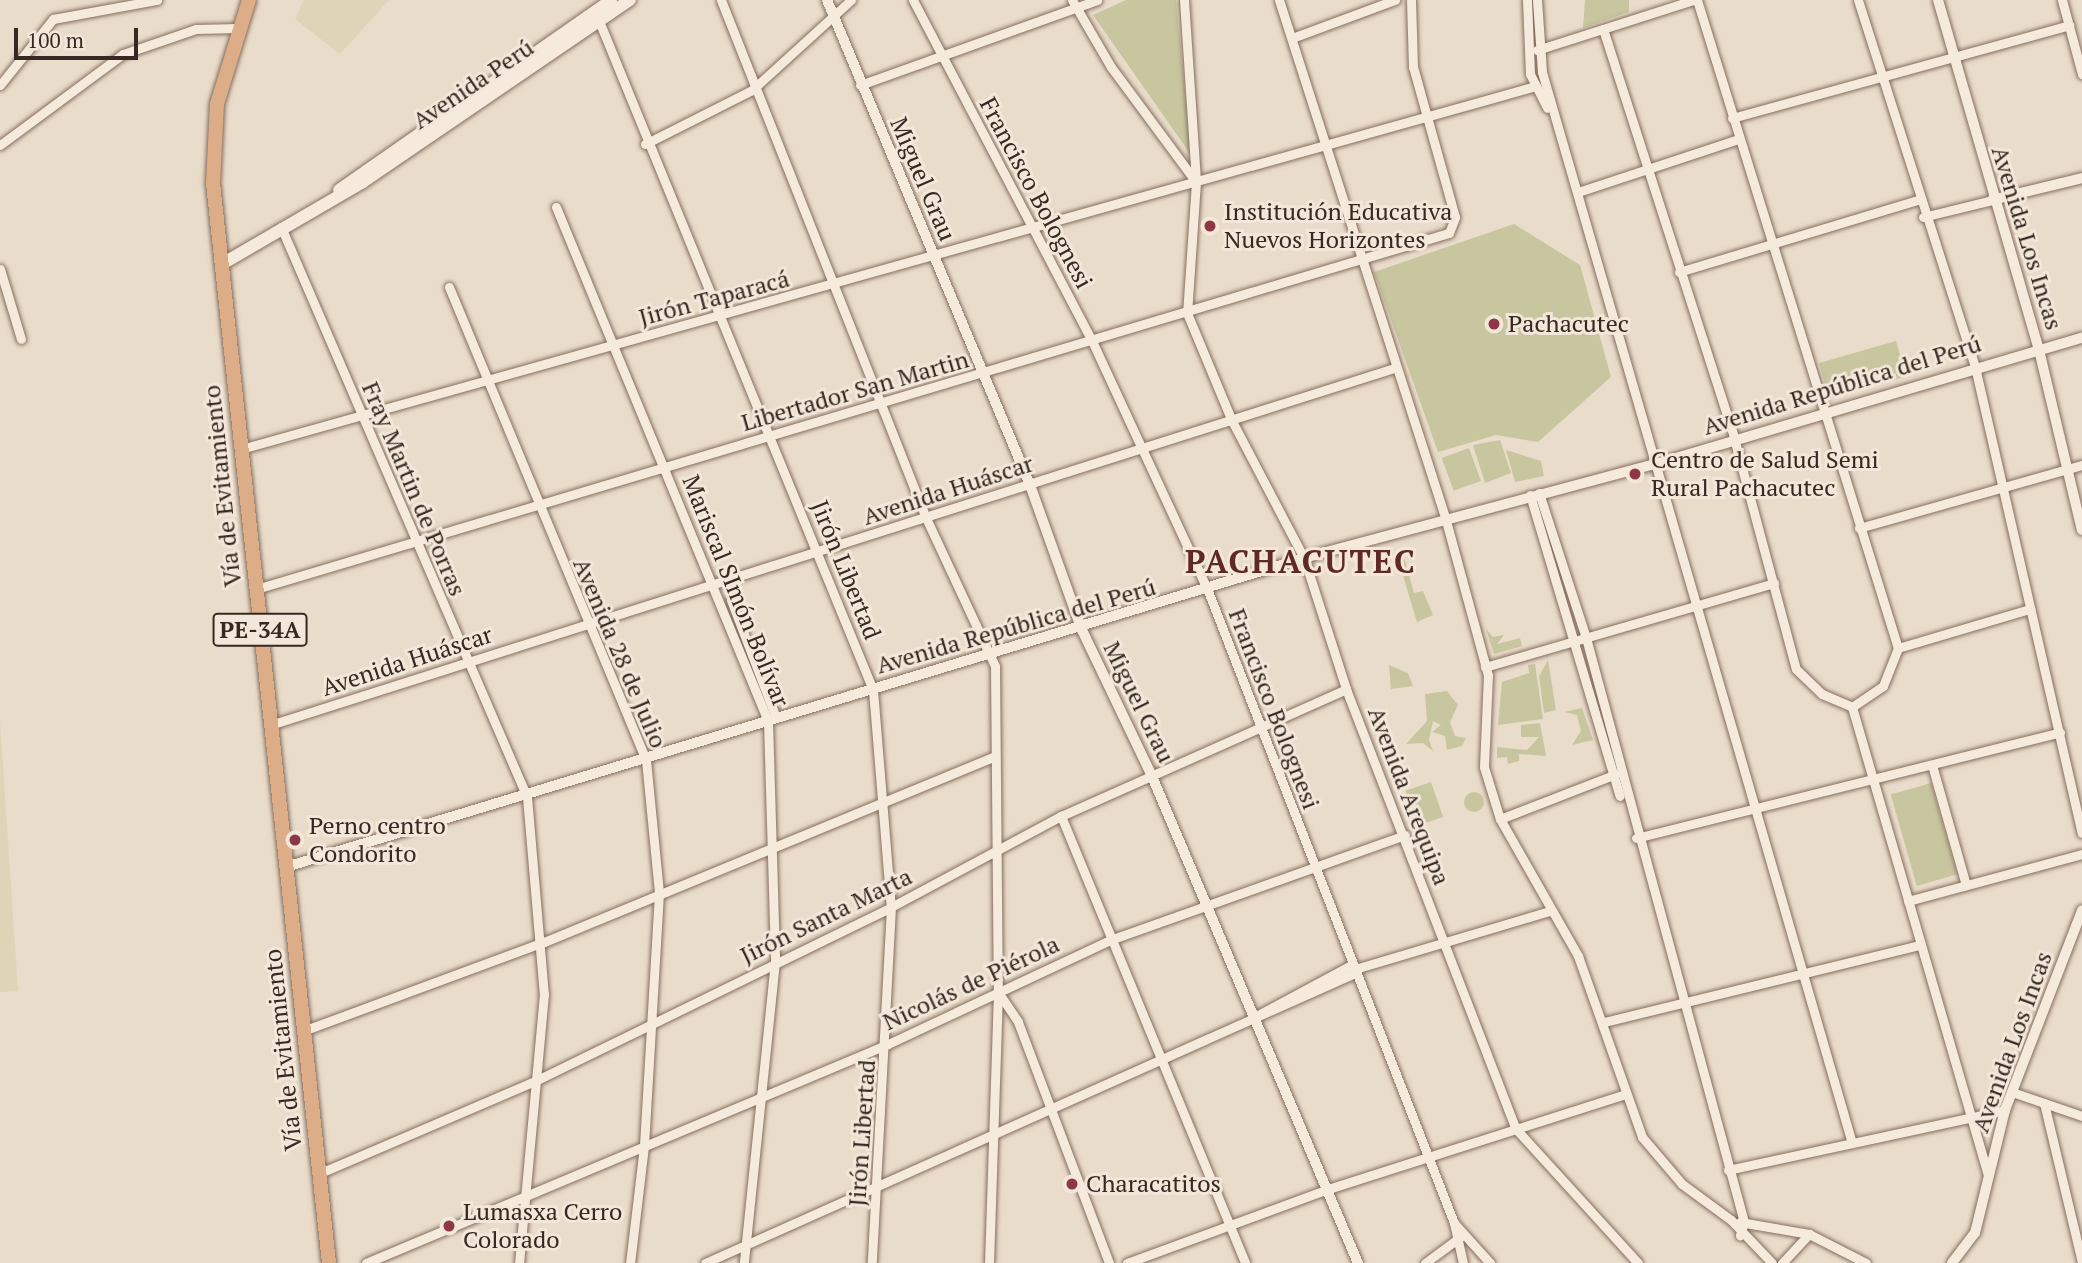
<!DOCTYPE html>
<meta charset="utf-8">
<style>
body{margin:0}
#map{position:relative;width:2082px;height:1263px;overflow:hidden;background:#eadcca;font-family:"PT Serif",serif}
div>[style]{position:absolute}
.farmland>*{inset:0;background:#dfd3b8}
.green>*{inset:0;background:#c8c69f;transform-origin:0 0}
.round{border-radius:50%}
.roads{filter:drop-shadow(0 0 2px #856e60) drop-shadow(0 0 2px #856e60)}
.minor>*{height:9px;margin:-4.5px;padding:0 4.5px;transform-origin:4.5px;border-radius:4.5px;background:#f6eadd}
.tertiary>*{height:10px;margin:-5px;padding:0 5px;transform-origin:5px;border-radius:5px;background:#f6eadd}
.secondary>*{height:12px;margin:-6px;padding:0 6px;transform-origin:6px;border-radius:6px;background:#f6eadd}
.trunk>*{height:14px;margin:-7px;padding:0 7px;transform-origin:7px;border-radius:7px;background:#dcad86}
.dots>*{width:19px;height:19px;translate:-50% -50%;box-sizing:border-box;border:4px solid #f2e7d9;border-radius:50%}
span{translate:-50% -50%;white-space:nowrap;text-align:center;line-height:1.15;-webkit-text-stroke:6px #f2e7d9;paint-order:stroke}
.shield-label span{padding:2px 5px;background:#f2e7d9;border:2px solid;border-radius:5px;-webkit-text-stroke-width:0}
.shield-label{font-size:23px;color:#372922;font-weight:700}
.street-label{font-size:24px;color:#372922}
.poi-label{font-size:24px;color:#372922}
.left{translate:0 -50%;text-align:left}
.district-label{font-size:32px;color:#5f2926;font-weight:700;letter-spacing:2px}
.scale{position:absolute;left:14px;top:28px;width:124px;height:32px;box-sizing:border-box;border:4px solid #372922;border-top:0;padding-left:9px;font-size:21px;line-height:24px;white-space:nowrap;color:#372922;-webkit-text-stroke:5px #f2e7d9;paint-order:stroke}
</style>
<div id="map">
<div class="farmland">
<div style="clip-path:polygon(304px 0,389px 0,340px 54px,295px 19px)"></div>
<div style="clip-path:polygon(0 721px,18px 991px,0 992px)"></div>
</div>
<div class="green">
<div style="clip-path:polygon(1126px 0,1176px 0,1191px 155px,1093px 15px)"></div>
<div style="clip-path:polygon(1585px 0,1629px 0,1629px 12px,1583px 28px)"></div>
<div style="clip-path:polygon(1514px 224px,1580px 265px,1611px 377px,1538px 442px,1496px 435px,1438px 452px,1374px 272px)"></div>
<div style="left:1896px;top:341px;width:37px;height:80px;rotate:74deg"></div>
<div style="clip-path:polygon(1500px 440px,1511px 473px,1485px 483px,1473px 445px)"></div>
<div style="left:1469px;top:448px;width:35px;height:29px;rotate:70deg"></div>
<div style="clip-path:polygon(1506px 450px,1541px 461px,1544px 476px,1515px 482px)"></div>
<div style="clip-path:polygon(1402px 550px,1414px 593px,1423px 591px,1433px 615px,1417px 622px,1396px 552px)"></div>
<div style="clip-path:polygon(1486px 629px,1493px 637px,1504px 635px,1497px 644px,1520px 638px,1522px 646px,1494px 654px)"></div>
<div style="clip-path:polygon(1548px 660px,1556px 710px,1544px 713px,1539px 676px)"></div>
<div style="clip-path:polygon(1535px 664px,1543px 719px,1498px 725px,1502px 682px,1529px 673px,1528px 665px)"></div>
<div style="clip-path:polygon(1389px 665px,1408px 673px,1413px 686px,1391px 689px)"></div>
<div style="clip-path:polygon(1447px 691px,1458px 705px,1450px 722px,1455px 736px,1466px 738px,1462px 746px,1447px 750px,1445px 736px,1432px 732px,1441px 725px,1433px 721px,1429px 740px,1433px 751px,1423px 743px,1406px 744px,1427px 721px,1425px 694px)"></div>
<div style="clip-path:polygon(1582px 708px,1593px 740px,1572px 745px,1581px 731px,1577px 715px,1564px 712px)"></div>
<div style="clip-path:polygon(1540px 723px,1546px 756px,1519px 754px,1519px 761px,1508px 764px,1507px 757px,1497px 758px,1497px 747px,1527px 750px,1539px 737px,1521px 737px,1521px 725px)"></div>
<div style="left:1431px;top:782px;width:37px;height:27px;rotate:71deg"></div>
<div style="left:1931px;top:783px;width:95px;height:42px;rotate:74deg"></div>
<div class="round" style="left:1464px;top:792px;width:20px;height:20px"></div>
</div>
<div class="roads">
<div class="minor">
<div style="left:721px;top:0;width:557px;rotate:68.41deg"></div>
<div style="left:926px;top:518px;width:163px;rotate:65deg"></div>
<div style="left:995px;top:666px;width:326px;rotate:89.5deg"></div>
<div style="left:998px;top:992px;width:271px;rotate:91.9deg"></div>
<div style="left:913px;top:0;width:385px;rotate:62.3deg"></div>
<div style="left:1092px;top:341px;width:276px;rotate:65.1deg"></div>
<div style="left:1208px;top:591px;width:678px;rotate:68.73deg"></div>
<div style="left:1454px;top:1223px;width:41px;rotate:77.3deg"></div>
<div style="left:1072px;top:0;width:78px;rotate:59.8deg"></div>
<div style="left:1111px;top:67px;width:143px;rotate:53.5deg"></div>
<div style="left:1184px;top:0;width:182px;rotate:86.2deg"></div>
<div style="left:1196px;top:182px;width:131px;rotate:93.9deg"></div>
<div style="left:1187px;top:313px;width:117px;rotate:67.4deg"></div>
<div style="left:1232px;top:421px;width:155px;rotate:62.3deg"></div>
<div style="left:1304px;top:558px;width:138px;rotate:72.2deg"></div>
<div style="left:1346px;top:689px;width:472px;rotate:68.9deg"></div>
<div style="left:1516px;top:1129px;width:181px;rotate:47.7deg"></div>
<div style="left:1279px;top:0;width:543px;rotate:72.2deg"></div>
<div style="left:1445px;top:517px;width:164px;rotate:74.8deg"></div>
<div style="left:1488px;top:675px;width:92px;rotate:92.5deg"></div>
<div style="left:1484px;top:767px;width:54px;rotate:72.9deg"></div>
<div style="left:1500px;top:819px;width:158px;rotate:60.3deg"></div>
<div style="left:1578px;top:956px;width:192px;rotate:70.5deg"></div>
<div style="left:1642px;top:1137px;width:62px;rotate:49.6deg"></div>
<div style="left:1682px;top:1184px;width:61px;rotate:36.3deg"></div>
<div style="left:1731px;top:1220px;width:59px;rotate:46.4deg"></div>
<div style="left:1527px;top:0;width:74px;rotate:87.7deg"></div>
<div style="left:1530px;top:74px;width:38px;rotate:63deg"></div>
<div style="left:1537px;top:0;width:72px;rotate:86deg"></div>
<div style="left:1542px;top:72px;width:1115px;rotate:73.86deg"></div>
<div style="left:1697px;top:0;width:678px;rotate:72.77deg"></div>
<div style="left:1898px;top:648px;width:41px;rotate:111.5deg"></div>
<div style="left:1883px;top:686px;width:37px;rotate:146deg"></div>
<div style="left:1858px;top:0;width:385px;rotate:72.3deg"></div>
<div style="left:1975px;top:367px;width:478px;rotate:77.1deg"></div>
<div style="left:2062px;top:0;width:77px;rotate:74.9deg"></div>
<div style="left:597px;top:16px;width:728px;rotate:67.73deg"></div>
<div style="left:873px;top:690px;width:218px;rotate:85.3deg"></div>
<div style="left:891px;top:907px;width:357px;rotate:93.1deg"></div>
<div style="left:1603px;top:29px;width:429px;rotate:72.2deg"></div>
<div style="left:1734px;top:438px;width:239px;rotate:75deg"></div>
<div style="left:1796px;top:669px;width:36px;rotate:44deg"></div>
<div style="left:1822px;top:694px;width:33px;rotate:23deg"></div>
<div style="left:1292px;top:38px;width:110px;rotate:-20.3deg"></div>
<div style="left:1537px;top:50px;width:165px;rotate:-17.7deg"></div>
<div style="left:0;top:85px;width:85px;rotate:-51.2deg"></div>
<div style="left:53px;top:19px;width:106px;rotate:-10.4deg"></div>
<div style="left:860px;top:85px;width:252px;rotate:-19.7deg"></div>
<div style="left:1732px;top:118px;width:350px;rotate:-15.4deg"></div>
<div style="left:645px;top:144px;width:120px;rotate:-26.8deg"></div>
<div style="left:752px;top:90px;width:134px;rotate:-42.3deg"></div>
<div style="left:0;top:145px;width:153px;rotate:-36.5deg"></div>
<div style="left:123px;top:54px;width:77px;rotate:-18.9deg"></div>
<div style="left:196px;top:29px;width:42px;rotate:-1.4deg"></div>
<div style="left:1578px;top:192px;width:169px;rotate:-18.3deg"></div>
<div style="left:556px;top:207px;width:556px;rotate:67.59deg"></div>
<div style="left:768px;top:721px;width:240px;rotate:88.3deg"></div>
<div style="left:775px;top:961px;width:304px;rotate:95.9deg"></div>
<div style="left:1923px;top:217px;width:71px;rotate:-13.8deg"></div>
<div style="left:281px;top:227px;width:621px;rotate:66.66deg"></div>
<div style="left:527px;top:797px;width:198px;rotate:85.1deg"></div>
<div style="left:544px;top:994px;width:270px;rotate:95.3deg"></div>
<div style="left:0;top:269px;width:73px;rotate:73.3deg"></div>
<div style="left:1679px;top:272px;width:249px;rotate:-16.8deg"></div>
<div style="left:449px;top:287px;width:512px;rotate:67.39deg"></div>
<div style="left:646px;top:760px;width:134px;rotate:84.4deg"></div>
<div style="left:659px;top:893px;width:253px;rotate:93.4deg"></div>
<div style="left:644px;top:1146px;width:118px;rotate:96.8deg"></div>
<div style="left:241px;top:449px;width:1345px;rotate:-15.66deg"></div>
<div style="left:1539px;top:493px;width:152px;rotate:72deg"></div>
<div style="left:1586px;top:638px;width:605px;rotate:74.86deg"></div>
<div style="left:1744px;top:1222px;width:14px;rotate:107deg"></div>
<div style="left:1530px;top:495px;width:314px;rotate:73.4deg"></div>
<div style="left:1859px;top:528px;width:232px;rotate:-15.8deg"></div>
<div style="left:256px;top:589px;width:1245px;rotate:-16.62deg"></div>
<div style="left:1449px;top:233px;width:17px;rotate:-69deg"></div>
<div style="left:1455px;top:217px;width:156px;rotate:-105.6deg"></div>
<div style="left:1413px;top:67px;width:67px;rotate:-91.7deg"></div>
<div style="left:731px;top:600px;width:126px;rotate:69.1deg"></div>
<div style="left:1898px;top:648px;width:138px;rotate:-16.5deg"></div>
<div style="left:1485px;top:667px;width:301px;rotate:-16.2deg"></div>
<div style="left:1852px;top:707px;width:488px;rotate:73.8deg"></div>
<div style="left:270px;top:725px;width:1182px;rotate:-17.62deg"></div>
<div style="left:1932px;top:765px;width:125px;rotate:74.2deg"></div>
<div style="left:1061px;top:816px;width:483px;rotate:67.6deg"></div>
<div style="left:1500px;top:819px;width:124px;rotate:-21.2deg"></div>
<div style="left:1636px;top:838px;width:437px;rotate:-14deg"></div>
<div style="left:1908px;top:901px;width:180px;rotate:-15.1deg"></div>
<div style="left:1355px;top:969px;width:202px;rotate:-16.6deg"></div>
<div style="left:998px;top:992px;width:36px;rotate:56deg"></div>
<div style="left:1018px;top:1022px;width:258px;rotate:69.3deg"></div>
<div style="left:1256px;top:1016px;width:110px;rotate:-28.2deg"></div>
<div style="left:1604px;top:1022px;width:326px;rotate:-13.7deg"></div>
<div style="left:303px;top:1031px;width:257px;rotate:-20.3deg"></div>
<div style="left:544px;top:942px;width:485px;rotate:-22.4deg"></div>
<div style="left:2012px;top:1092px;width:74px;rotate:18.9deg"></div>
<div style="left:2044px;top:1103px;width:163px;rotate:76.6deg"></div>
<div style="left:1728px;top:1170px;width:283px;rotate:-12.2deg"></div>
<div style="left:320px;top:1173px;width:234px;rotate:-23.2deg"></div>
<div style="left:535px;top:1081px;width:396px;rotate:-26deg"></div>
<div style="left:891px;top:907px;width:193px;rotate:-28.2deg"></div>
<div style="left:1061px;top:816px;width:312px;rotate:-24deg"></div>
<div style="left:1740px;top:1222px;width:70px;rotate:9.9deg"></div>
<div style="left:1809px;top:1234px;width:64px;rotate:27deg"></div>
<div style="left:1454px;top:1223px;width:54px;rotate:48deg"></div>
<div style="left:366px;top:1263px;width:566px;rotate:-22.76deg"></div>
<div style="left:888px;top:1044px;width:245px;rotate:-25.1deg"></div>
<div style="left:1110px;top:940px;width:313px;rotate:-19.6deg"></div>
<div style="left:705px;top:1263px;width:714px;rotate:-24.05deg"></div>
<div style="left:1127px;top:1263px;width:214px;rotate:-20.2deg"></div>
<div style="left:1328px;top:1189px;width:312px;rotate:-17.7deg"></div>
<div style="left:1425px;top:1263px;width:44px;rotate:-36.6deg"></div>
<div style="left:1782px;top:1263px;width:40px;rotate:-47deg"></div>
</div>
<div class="tertiary">
<div style="left:827px;top:0;width:526px;rotate:67.29deg"></div>
<div style="left:1030px;top:485px;width:154px;rotate:70.3deg"></div>
<div style="left:1082px;top:630px;width:160px;rotate:64.4deg"></div>
<div style="left:1151px;top:774px;width:531px;rotate:67.06deg"></div>
<div style="left:1938px;top:0;width:364px;rotate:73.9deg"></div>
<div style="left:2039px;top:350px;width:185px;rotate:76.6deg"></div>
<div style="left:1992px;top:200px;width:93px;rotate:-13.7deg"></div>
<div style="left:286px;top:867px;width:1064px;rotate:-16.88deg"></div>
<div style="left:1304px;top:558px;width:360px;rotate:-15deg"></div>
<div style="left:1652px;top:465px;width:448px;rotate:-16.5deg"></div>
<div style="left:1952px;top:1263px;width:38px;rotate:-53deg"></div>
<div style="left:1975px;top:1233px;width:127px;rotate:-76.3deg"></div>
<div style="left:2005px;top:1110px;width:214px;rotate:-68.9deg"></div>
</div>
<div class="secondary">
<div style="left:339px;top:190px;width:332px;rotate:-34.9deg"></div>
<div style="left:222px;top:264px;width:163px;rotate:-30.2deg"></div>
<div style="left:363px;top:182px;width:323px;rotate:-34.3deg"></div>
</div>
<div class="trunk">
<div style="left:249px;top:0;width:109px;rotate:107.1deg"></div>
<div style="left:217px;top:104px;width:79px;rotate:92.9deg"></div>
<div style="left:213px;top:183px;width:1086px;rotate:83.87deg"></div>
</div>
</div>
<div class="dots">
<div style="left:1210px;top:226px;background:#8e3745"></div>
<div style="left:1494px;top:324px;background:#8e3745"></div>
<div style="left:1635px;top:474px;background:#8e3745"></div>
<div style="left:295px;top:840px;background:#8e3745"></div>
<div style="left:1072px;top:1184px;background:#8e3745"></div>
<div style="left:449px;top:1226px;background:#8e3745"></div>
</div>
<div class="shield-label">
<span style="left:260px;top:630px">PE-34A</span>
</div>
<div class="street-label">
<span style="left:473px;top:84px;rotate:-34deg">Avenida Perú</span>
<span style="left:923px;top:179px;rotate:67deg">Miguel Grau</span>
<span style="left:1036px;top:193px;rotate:62deg">Francisco Bolognesi</span>
<span style="left:2027px;top:238px;rotate:73deg">Avenida Los Incas</span>
<span style="left:714px;top:298px;rotate:-15deg">Jirón Taparacá</span>
<span style="left:1842px;top:385px;rotate:-17deg">Avenida República del Perú</span>
<span style="left:855px;top:391px;rotate:-16deg">Libertador San Martin</span>
<span style="left:222px;top:486px;rotate:-96deg">Vía de Evitamiento</span>
<span style="left:414px;top:489px;rotate:67deg">Fray Martin de Porras</span>
<span style="left:948px;top:490px;rotate:-18deg">Avenida Huáscar</span>
<span style="left:846px;top:570px;rotate:68deg">Jirón Libertad</span>
<span style="left:736px;top:591px;rotate:68deg">Mariscal SImón Bolívar</span>
<span style="left:1016px;top:626px;rotate:-16deg">Avenida República del Perú</span>
<span style="left:620px;top:653px;rotate:67deg">Avenida 28 de Julio</span>
<span style="left:407px;top:661px;rotate:-18deg">Avenida Huáscar</span>
<span style="left:1139px;top:702px;rotate:64deg">Miguel Grau</span>
<span style="left:1274px;top:709px;rotate:69deg">Francisco Bolognesi</span>
<span style="left:1409px;top:796px;rotate:69deg">Avenida Arequipa</span>
<span style="left:826px;top:916px;rotate:-26deg">Jirón Santa Marta</span>
<span style="left:971px;top:983px;rotate:-25deg">Nicolás de Piérola</span>
<span style="left:2012px;top:1042px;rotate:-70deg">Avenida Los Incas</span>
<span style="left:283px;top:1050px;rotate:-96deg">Vía de Evitamiento</span>
<span style="left:862px;top:1133px;rotate:-86deg">Jirón Libertad</span>
</div>
<div class="poi-label">
<span class="left" style="left:1224px;top:226px">Institución Educativa<br>Nuevos Horizontes</span>
<span class="left" style="left:1508px;top:324px">Pachacutec</span>
<span class="left" style="left:1651px;top:474px">Centro de Salud Semi<br>Rural Pachacutec</span>
<span class="left" style="left:309px;top:840px">Perno centro<br>Condorito</span>
<span class="left" style="left:1086px;top:1184px">Characatitos</span>
<span class="left" style="left:463px;top:1226px">Lumasxa Cerro<br>Colorado</span>
</div>
<div class="district-label">
<span style="left:1301px;top:561px">PACHACUTEC</span>
</div>
<div class="scale">100 m</div>
</div>
